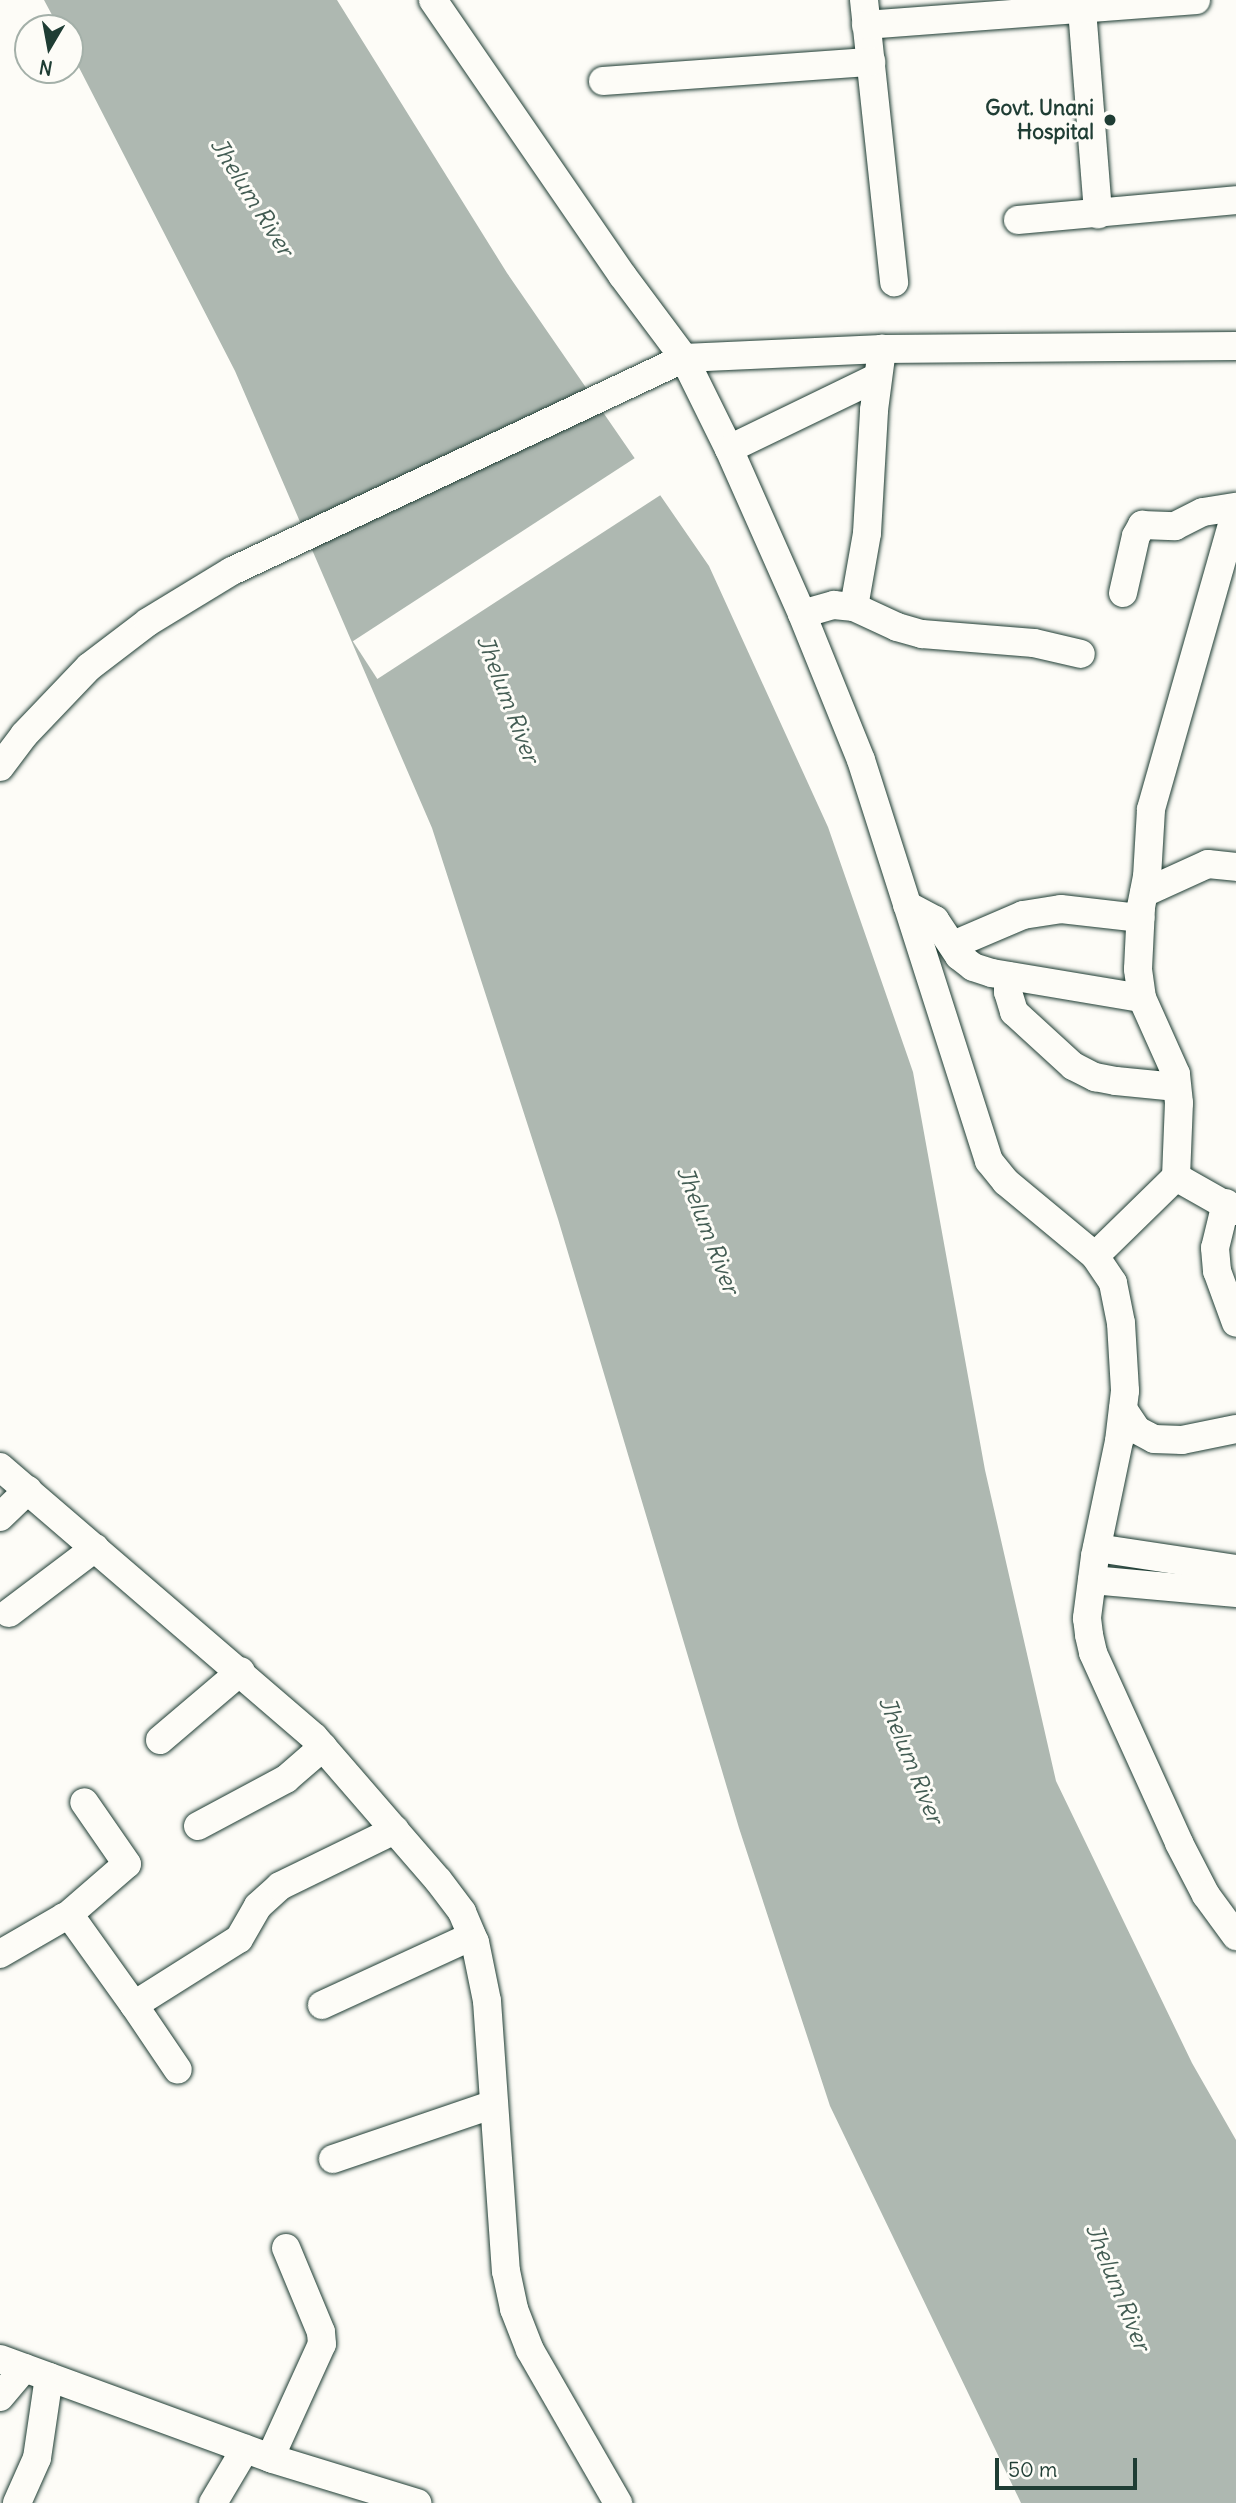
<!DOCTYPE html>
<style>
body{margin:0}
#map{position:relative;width:1236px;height:2503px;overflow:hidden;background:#fdfcf7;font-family:Delius,sans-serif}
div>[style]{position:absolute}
.water>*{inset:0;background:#aeb8b1}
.pier>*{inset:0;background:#fdfcf7;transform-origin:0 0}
.roads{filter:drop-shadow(0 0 2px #1f3d34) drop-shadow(0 0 2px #1f3d34)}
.minor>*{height:28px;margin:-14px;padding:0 14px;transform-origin:14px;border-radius:14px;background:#fdfcf7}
.dots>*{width:19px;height:19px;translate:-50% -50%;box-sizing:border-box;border:4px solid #fdfcf7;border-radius:50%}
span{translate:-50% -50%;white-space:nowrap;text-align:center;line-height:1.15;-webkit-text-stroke:6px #fdfcf7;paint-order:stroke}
.poi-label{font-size:21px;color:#1f3d34;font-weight:700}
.right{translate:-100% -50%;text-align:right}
.water-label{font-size:23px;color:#435c53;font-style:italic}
.north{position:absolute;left:14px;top:14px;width:70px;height:70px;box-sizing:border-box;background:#fdfcf7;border:2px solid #a4b0a9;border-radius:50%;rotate:190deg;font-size:19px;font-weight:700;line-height:28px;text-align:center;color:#1f3d34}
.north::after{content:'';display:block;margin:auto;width:24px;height:32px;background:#1f3d34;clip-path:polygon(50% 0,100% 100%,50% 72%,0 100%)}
.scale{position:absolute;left:995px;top:2458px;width:142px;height:32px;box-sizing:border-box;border:4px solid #1f3d34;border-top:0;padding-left:9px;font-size:21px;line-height:24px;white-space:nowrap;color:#1f3d34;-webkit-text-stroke:5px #fdfcf7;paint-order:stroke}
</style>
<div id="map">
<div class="water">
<div style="clip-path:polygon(44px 0,337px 0,507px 273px,709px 566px,828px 827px,913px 1072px,985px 1470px,1056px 1781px,1192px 2063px,1236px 2140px,1236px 2503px,1021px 2503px,830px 2106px,739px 1828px,558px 1219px,432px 828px,235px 371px,70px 50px,70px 28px,59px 28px)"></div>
</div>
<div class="pier">
<div style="left:638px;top:456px;width:45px;height:340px;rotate:57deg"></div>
</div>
<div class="roads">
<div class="minor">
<div style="left:433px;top:0;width:334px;rotate:55.5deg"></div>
<div style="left:622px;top:275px;width:104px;rotate:53.2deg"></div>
<div style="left:684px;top:358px;width:102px;rotate:63.7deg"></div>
<div style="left:729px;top:449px;width:180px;rotate:66.1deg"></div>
<div style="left:802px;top:614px;width:157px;rotate:68deg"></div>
<div style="left:861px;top:760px;width:421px;rotate:72.3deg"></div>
<div style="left:989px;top:1161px;width:27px;rotate:51deg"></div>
<div style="left:1006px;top:1182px;width:116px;rotate:39.7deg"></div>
<div style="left:1095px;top:1256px;width:32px;rotate:56deg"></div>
<div style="left:1113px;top:1283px;width:41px;rotate:78.7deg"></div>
<div style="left:1121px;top:1323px;width:68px;rotate:86.6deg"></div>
<div style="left:1125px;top:1391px;width:50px;rotate:96.8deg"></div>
<div style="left:1119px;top:1441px;width:117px;rotate:101.8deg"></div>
<div style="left:1095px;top:1556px;width:63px;rotate:97.4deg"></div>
<div style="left:1087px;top:1618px;width:17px;rotate:83deg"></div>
<div style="left:1089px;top:1635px;width:18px;rotate:77deg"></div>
<div style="left:1093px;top:1653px;width:209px;rotate:65.6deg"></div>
<div style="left:1179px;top:1843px;width:59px;rotate:62.6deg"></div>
<div style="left:1206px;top:1895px;width:51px;rotate:53.8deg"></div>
<div style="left:864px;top:0;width:284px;rotate:83.9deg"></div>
<div style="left:1082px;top:9px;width:206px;rotate:85.5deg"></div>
<div style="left:866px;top:25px;width:331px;rotate:-4.3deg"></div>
<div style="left:603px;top:81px;width:269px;rotate:-4.1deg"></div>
<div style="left:1018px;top:220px;width:219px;rotate:-5.2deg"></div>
<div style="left:729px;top:449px;width:165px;rotate:-25.8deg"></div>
<div style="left:1123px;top:593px;width:58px;rotate:-77.2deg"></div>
<div style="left:1136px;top:536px;width:13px;rotate:-61deg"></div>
<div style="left:1142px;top:525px;width:33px;rotate:2deg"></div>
<div style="left:1175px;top:526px;width:31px;rotate:-27deg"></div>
<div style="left:1203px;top:512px;width:33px;rotate:-9deg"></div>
<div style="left:854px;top:607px;width:75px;rotate:-80deg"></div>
<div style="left:867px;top:533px;width:123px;rotate:-86.7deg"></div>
<div style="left:874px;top:410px;width:62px;rotate:-82.5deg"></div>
<div style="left:802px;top:614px;width:33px;rotate:-16deg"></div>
<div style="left:834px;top:605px;width:20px;rotate:6deg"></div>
<div style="left:854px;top:607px;width:47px;rotate:24.9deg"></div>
<div style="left:897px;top:627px;width:26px;rotate:16deg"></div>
<div style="left:922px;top:634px;width:112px;rotate:4.6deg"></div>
<div style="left:1034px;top:643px;width:48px;rotate:13.2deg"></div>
<div style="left:0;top:767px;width:40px;rotate:-53deg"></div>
<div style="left:24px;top:735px;width:94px;rotate:-46.3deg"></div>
<div style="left:89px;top:667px;width:74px;rotate:-37.3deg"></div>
<div style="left:148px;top:622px;width:98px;rotate:-31.3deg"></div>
<div style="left:232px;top:571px;width:500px;rotate:-25.2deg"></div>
<div style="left:684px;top:358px;width:198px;rotate:-2.6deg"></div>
<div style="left:882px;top:349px;width:354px;rotate:-0.5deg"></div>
<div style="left:1144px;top:893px;width:70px;rotate:-24.4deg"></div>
<div style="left:1208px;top:864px;width:28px;rotate:6deg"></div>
<div style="left:907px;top:905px;width:32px;rotate:28deg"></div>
<div style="left:935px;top:920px;width:43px;rotate:56.3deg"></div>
<div style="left:959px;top:956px;width:18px;rotate:38deg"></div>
<div style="left:973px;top:967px;width:20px;rotate:18deg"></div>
<div style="left:992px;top:973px;width:152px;rotate:9.5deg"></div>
<div style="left:953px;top:945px;width:76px;rotate:-23.2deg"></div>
<div style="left:1023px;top:915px;width:38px;rotate:-9deg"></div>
<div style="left:1061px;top:909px;width:80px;rotate:6.5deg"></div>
<div style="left:1008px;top:976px;width:16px;rotate:90deg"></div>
<div style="left:1008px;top:992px;width:21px;rotate:73deg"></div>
<div style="left:1014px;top:1012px;width:80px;rotate:42.5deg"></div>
<div style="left:1073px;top:1066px;width:25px;rotate:27deg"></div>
<div style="left:1095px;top:1077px;width:21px;rotate:11deg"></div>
<div style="left:1116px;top:1081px;width:61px;rotate:5.6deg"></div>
<div style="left:1176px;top:1177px;width:69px;rotate:29.5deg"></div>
<div style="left:1226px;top:1203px;width:46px;rotate:103.7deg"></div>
<div style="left:1215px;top:1248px;width:23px;rotate:85deg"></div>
<div style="left:1217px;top:1271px;width:55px;rotate:69.9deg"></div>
<div style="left:1095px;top:1256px;width:113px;rotate:-44.3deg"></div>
<div style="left:1176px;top:1177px;width:74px;rotate:-87.7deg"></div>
<div style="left:1179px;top:1103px;width:29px;rotate:-96deg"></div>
<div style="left:1176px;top:1074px;width:83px;rotate:-114.1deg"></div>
<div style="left:1142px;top:998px;width:29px;rotate:-98deg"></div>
<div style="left:1138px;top:969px;width:62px;rotate:-87.2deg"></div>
<div style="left:1141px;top:907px;width:31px;rotate:-79deg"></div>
<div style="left:1147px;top:877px;width:68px;rotate:-86.6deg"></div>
<div style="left:1151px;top:809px;width:310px;rotate:-74.1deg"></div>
<div style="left:1123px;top:1409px;width:25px;rotate:56deg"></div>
<div style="left:1137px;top:1430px;width:19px;rotate:28deg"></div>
<div style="left:1154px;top:1439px;width:28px;rotate:2deg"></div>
<div style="left:1182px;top:1440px;width:55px;rotate:-11.5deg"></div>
<div style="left:0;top:1467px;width:414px;rotate:40.7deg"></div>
<div style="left:314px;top:1737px;width:189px;rotate:49.1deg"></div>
<div style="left:438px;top:1880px;width:40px;rotate:53deg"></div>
<div style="left:462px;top:1912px;width:33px;rotate:67deg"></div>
<div style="left:475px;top:1942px;width:60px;rotate:78.5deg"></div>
<div style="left:487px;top:2001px;width:271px;rotate:86deg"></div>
<div style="left:506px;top:2271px;width:39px;rotate:78deg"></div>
<div style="left:514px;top:2309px;width:44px;rotate:68.7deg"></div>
<div style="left:530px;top:2350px;width:177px;rotate:60.1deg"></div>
<div style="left:0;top:1517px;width:39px;rotate:-44deg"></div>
<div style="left:1097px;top:1548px;width:141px;rotate:8.6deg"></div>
<div style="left:1092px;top:1580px;width:145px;rotate:5.2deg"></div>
<div style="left:9px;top:1613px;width:108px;rotate:-37.1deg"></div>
<div style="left:160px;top:1740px;width:106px;rotate:-40.4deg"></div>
<div style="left:198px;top:1826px;width:100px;rotate:-28.1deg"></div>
<div style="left:286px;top:1779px;width:49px;rotate:-40.9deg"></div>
<div style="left:67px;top:1916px;width:79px;rotate:-40.9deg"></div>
<div style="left:127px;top:1864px;width:75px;rotate:-124.7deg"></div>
<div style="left:0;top:1954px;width:74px;rotate:-30deg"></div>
<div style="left:64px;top:1917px;width:7px"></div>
<div style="left:71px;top:1917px;width:108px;rotate:54.4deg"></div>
<div style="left:134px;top:2005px;width:124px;rotate:-32.2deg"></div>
<div style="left:239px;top:1939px;width:38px;rotate:-60deg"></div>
<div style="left:258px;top:1906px;width:30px;rotate:-42deg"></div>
<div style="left:280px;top:1886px;width:128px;rotate:-26deg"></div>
<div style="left:134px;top:2005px;width:78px;rotate:55.9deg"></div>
<div style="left:322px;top:2005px;width:165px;rotate:-24.7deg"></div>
<div style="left:333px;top:2159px;width:168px;rotate:-18.8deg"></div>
<div style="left:0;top:2359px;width:291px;rotate:20.1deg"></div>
<div style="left:273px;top:2459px;width:151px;rotate:17deg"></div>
<div style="left:0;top:2397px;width:38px;rotate:-50deg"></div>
<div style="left:270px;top:2458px;width:125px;rotate:-65.5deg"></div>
<div style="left:322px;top:2344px;width:12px;rotate:-95deg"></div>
<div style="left:321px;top:2332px;width:91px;rotate:-112.6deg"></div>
<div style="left:17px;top:2503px;width:49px;rotate:-66deg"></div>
<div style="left:37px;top:2458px;width:82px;rotate:-81.6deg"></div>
<div style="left:213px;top:2503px;width:63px;rotate:-59.3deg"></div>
</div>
</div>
<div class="dots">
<div style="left:1110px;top:120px;background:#1f3d34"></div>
</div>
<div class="poi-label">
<span class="right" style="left:1094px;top:120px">Govt. Unani<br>Hospital</span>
</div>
<div class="water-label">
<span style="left:252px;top:197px;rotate:58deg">Jhelum River</span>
<span style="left:508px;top:699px;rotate:69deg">Jhelum River</span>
<span style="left:708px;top:1230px;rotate:69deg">Jhelum River</span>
<span style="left:911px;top:1760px;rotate:68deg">Jhelum River</span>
<span style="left:1118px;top:2287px;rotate:68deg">Jhelum River</span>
</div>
<div class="north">N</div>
<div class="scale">50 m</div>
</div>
